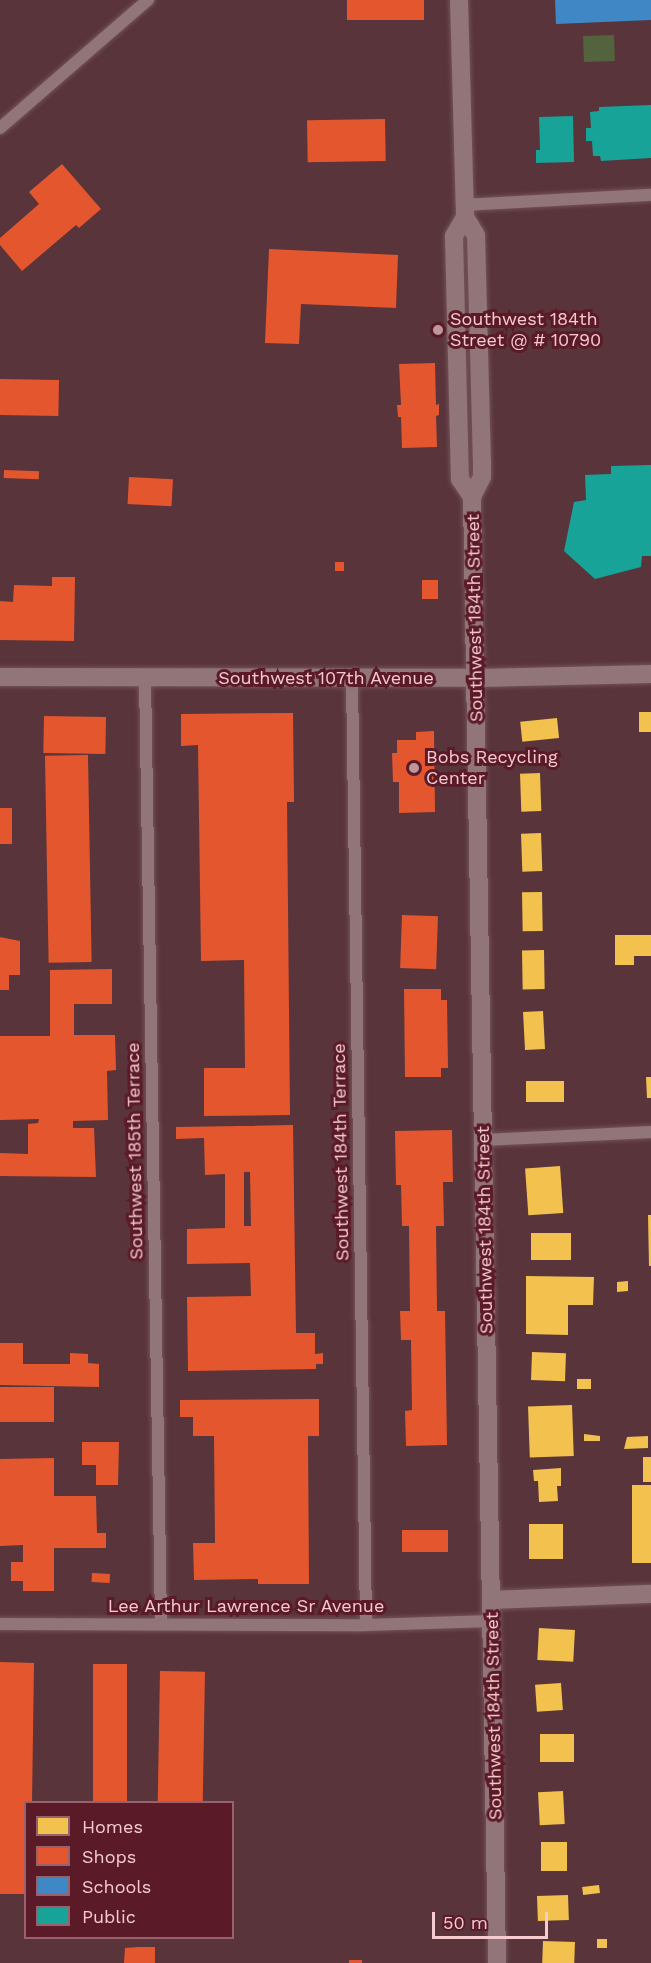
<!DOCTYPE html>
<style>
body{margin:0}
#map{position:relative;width:651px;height:1963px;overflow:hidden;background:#59343b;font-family:"Work Sans",sans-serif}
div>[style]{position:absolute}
.green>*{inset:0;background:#53633e;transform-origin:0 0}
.homes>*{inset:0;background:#f2c14e;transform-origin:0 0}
.shops>*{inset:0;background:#e4572e;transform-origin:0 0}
.schools>*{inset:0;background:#3f88c5}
.public>*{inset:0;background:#17a398}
.roads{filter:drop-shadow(0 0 2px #735258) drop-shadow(0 0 2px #735258)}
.street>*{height:12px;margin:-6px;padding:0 6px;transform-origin:6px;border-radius:6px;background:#917578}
.secondary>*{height:18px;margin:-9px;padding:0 9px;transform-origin:9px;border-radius:9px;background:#917578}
.dots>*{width:16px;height:16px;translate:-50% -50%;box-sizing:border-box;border:3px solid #5b1a28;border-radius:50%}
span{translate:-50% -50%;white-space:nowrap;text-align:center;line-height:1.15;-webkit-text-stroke:6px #5b1a28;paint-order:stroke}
.poi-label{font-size:18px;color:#f5cbcf}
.left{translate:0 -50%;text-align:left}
.street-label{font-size:18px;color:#f5cbcf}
.legend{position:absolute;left:24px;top:1801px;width:210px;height:138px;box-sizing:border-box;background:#5b1a28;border:2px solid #99616b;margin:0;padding:8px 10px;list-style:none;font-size:18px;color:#f5cbcf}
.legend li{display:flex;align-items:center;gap:12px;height:30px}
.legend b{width:30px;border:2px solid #99616b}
.scale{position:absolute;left:432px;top:1912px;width:116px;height:27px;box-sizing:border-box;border:3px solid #f5cbcf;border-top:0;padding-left:8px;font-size:18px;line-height:21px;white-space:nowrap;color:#f5cbcf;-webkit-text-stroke:4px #5b1a28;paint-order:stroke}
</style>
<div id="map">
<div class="green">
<div style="left:614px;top:35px;width:26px;height:31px;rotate:88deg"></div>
</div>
<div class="homes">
<div style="left:651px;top:712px;width:20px;height:12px;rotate:90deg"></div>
<div style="left:557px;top:718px;width:20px;height:37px;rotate:84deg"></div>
<div style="left:540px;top:773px;width:38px;height:20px;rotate:88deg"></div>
<div style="left:541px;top:833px;width:38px;height:20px;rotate:88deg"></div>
<div style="left:542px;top:892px;width:39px;height:20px;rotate:89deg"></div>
<div style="clip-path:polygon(615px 935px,651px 935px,651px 956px,634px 956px,634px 965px,615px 965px)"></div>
<div style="left:544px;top:950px;width:39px;height:22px;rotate:89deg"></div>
<div style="left:543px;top:1011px;width:38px;height:20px;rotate:87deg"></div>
<div style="clip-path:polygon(646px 1077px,651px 1077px,651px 1098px,647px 1098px)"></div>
<div style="left:564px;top:1081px;width:21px;height:38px;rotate:90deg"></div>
<div style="left:560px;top:1166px;width:47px;height:35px;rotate:86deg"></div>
<div style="clip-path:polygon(648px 1215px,651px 1215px,651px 1266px,649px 1266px)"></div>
<div style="left:531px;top:1233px;width:40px;height:27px"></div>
<div style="clip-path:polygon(526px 1276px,594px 1277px,593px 1305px,568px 1305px,568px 1335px,526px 1334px)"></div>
<div style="clip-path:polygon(628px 1281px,628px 1291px,617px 1292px,617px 1282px)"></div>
<div style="left:532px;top:1352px;width:34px;height:28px;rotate:2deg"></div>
<div style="left:591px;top:1379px;width:10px;height:14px;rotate:90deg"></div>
<div style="left:572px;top:1405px;width:51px;height:44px;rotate:88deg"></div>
<div style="clip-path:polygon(584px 1434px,600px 1436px,600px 1441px,584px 1441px)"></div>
<div style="clip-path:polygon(648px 1436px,648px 1448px,624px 1449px,627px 1437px)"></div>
<div style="left:643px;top:1457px;width:8px;height:25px"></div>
<div style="clip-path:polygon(561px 1468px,561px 1486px,557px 1486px,558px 1501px,539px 1502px,538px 1481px,534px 1481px,533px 1470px)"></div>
<div style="left:632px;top:1485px;width:19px;height:78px"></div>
<div style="left:563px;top:1524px;width:35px;height:34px;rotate:90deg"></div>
<div style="left:539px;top:1628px;width:36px;height:32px;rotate:3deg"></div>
<div style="left:561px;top:1683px;width:27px;height:26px;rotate:86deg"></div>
<div style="left:540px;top:1734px;width:34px;height:28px"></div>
<div style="left:563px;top:1791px;width:33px;height:25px;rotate:87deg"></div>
<div style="left:541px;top:1842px;width:26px;height:29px"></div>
<div style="left:599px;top:1885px;width:8px;height:17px;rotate:83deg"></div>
<div style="left:568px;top:1895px;width:25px;height:31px;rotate:88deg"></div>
<div style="left:597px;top:1939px;width:10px;height:9px"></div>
<div style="left:543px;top:1941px;width:32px;height:22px;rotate:2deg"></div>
</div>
<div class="shops">
<div style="left:347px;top:0;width:77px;height:20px"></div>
<div style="left:385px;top:119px;width:42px;height:78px;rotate:89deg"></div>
<div style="clip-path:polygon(62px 164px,101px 209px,79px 228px,76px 225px,22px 271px,0 245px,0 238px,39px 204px,29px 192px)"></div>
<div style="clip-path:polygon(269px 249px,398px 255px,396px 308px,301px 304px,299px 344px,265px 343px)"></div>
<div style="clip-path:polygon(435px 363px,436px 405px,439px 404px,439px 415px,436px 416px,437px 447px,402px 448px,401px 417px,398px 417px,397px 405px,401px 405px,399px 364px)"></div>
<div style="left:0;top:379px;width:59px;height:36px;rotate:1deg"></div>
<div style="left:4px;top:470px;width:35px;height:8px;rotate:2deg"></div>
<div style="left:129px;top:477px;width:44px;height:27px;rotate:3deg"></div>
<div style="left:335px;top:562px;width:9px;height:9px"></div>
<div style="clip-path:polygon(52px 577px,75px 577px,74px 641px,0 640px,0 601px,13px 602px,14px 585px,52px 586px)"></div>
<div style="left:422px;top:580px;width:16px;height:19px"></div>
<div style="clip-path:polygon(293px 713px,294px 802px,287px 802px,290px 1115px,204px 1116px,204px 1068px,245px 1068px,244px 960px,201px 961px,198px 745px,181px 746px,181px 714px)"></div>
<div style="left:44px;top:716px;width:62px;height:37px;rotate:1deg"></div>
<div style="clip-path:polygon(434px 731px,435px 812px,399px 813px,399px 782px,393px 782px,392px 753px,397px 753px,397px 740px,416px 740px,416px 732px)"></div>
<div style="left:88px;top:755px;width:207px;height:43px;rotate:89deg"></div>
<div style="left:0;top:808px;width:12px;height:36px"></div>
<div style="left:402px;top:915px;width:36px;height:53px;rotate:2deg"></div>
<div style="clip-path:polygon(0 937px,20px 941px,20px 975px,9px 975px,9px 990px,0 990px)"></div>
<div style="clip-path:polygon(112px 969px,112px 1004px,74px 1004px,74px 1035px,115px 1035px,116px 1070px,107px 1071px,108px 1120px,73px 1121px,73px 1128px,94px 1128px,96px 1177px,0 1176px,0 1153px,28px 1154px,28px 1124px,38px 1123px,39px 1119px,0 1120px,0 1036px,50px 1036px,50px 970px)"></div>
<div style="clip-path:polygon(404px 989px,441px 989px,441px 1000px,447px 1000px,448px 1068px,441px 1068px,441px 1077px,405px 1077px)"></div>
<div style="clip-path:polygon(evenodd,293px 1125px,296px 1333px,315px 1333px,315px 1354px,323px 1353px,323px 1364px,316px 1364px,316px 1369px,188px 1371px,187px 1297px,251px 1296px,250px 1263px,187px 1264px,187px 1229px,225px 1228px,225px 1174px,205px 1175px,204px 1138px,176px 1139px,176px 1127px,293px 1125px,244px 1172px,250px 1172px,251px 1226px,244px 1226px,244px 1172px)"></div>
<div style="clip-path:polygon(452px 1130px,453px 1182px,443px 1182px,444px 1226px,436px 1226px,437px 1311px,445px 1311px,447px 1445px,406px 1446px,405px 1411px,412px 1410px,411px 1340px,401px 1340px,400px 1311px,410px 1311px,409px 1226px,402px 1226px,401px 1185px,396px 1185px,395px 1131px)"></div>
<div style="clip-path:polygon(0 1343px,23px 1343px,23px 1364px,70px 1364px,70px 1353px,88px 1354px,88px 1363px,99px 1364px,99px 1387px,0 1385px)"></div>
<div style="left:0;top:1387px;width:54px;height:35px"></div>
<div style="clip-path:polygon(319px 1399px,319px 1436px,308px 1436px,309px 1584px,258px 1584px,258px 1579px,194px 1580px,193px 1543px,215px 1543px,214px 1436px,193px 1436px,193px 1417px,180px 1417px,180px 1400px)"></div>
<div style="clip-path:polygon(82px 1442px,119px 1442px,118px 1485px,96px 1485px,96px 1465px,82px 1465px)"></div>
<div style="clip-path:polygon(54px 1458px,54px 1496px,96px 1496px,97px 1533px,106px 1533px,106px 1548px,54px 1548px,54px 1591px,23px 1591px,23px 1581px,11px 1581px,11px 1562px,23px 1562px,23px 1545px,0 1546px,0 1459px)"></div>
<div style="left:402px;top:1530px;width:46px;height:22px"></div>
<div style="left:92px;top:1573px;width:18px;height:9px;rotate:3deg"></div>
<div style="clip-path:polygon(0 1662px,34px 1663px,32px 1802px,26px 1802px,26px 1894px,0 1894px)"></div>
<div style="left:93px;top:1664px;width:34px;height:138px"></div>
<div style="left:160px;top:1671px;width:45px;height:131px;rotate:1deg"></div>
<div style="clip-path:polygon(138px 1947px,155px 1947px,155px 1963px,124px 1963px,125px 1948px)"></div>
<div style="left:349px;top:1960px;width:13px;height:3px"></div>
</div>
<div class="schools">
<div style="clip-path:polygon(555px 0,651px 0,651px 20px,556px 24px)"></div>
</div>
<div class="public">
<div style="clip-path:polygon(651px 105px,651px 158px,601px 161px,600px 156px,593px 156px,592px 141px,586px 141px,586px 128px,591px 128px,590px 112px,599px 111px,599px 107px)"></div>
<div style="clip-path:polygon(573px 116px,574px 162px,536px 163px,536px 150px,540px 150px,539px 117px)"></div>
<div style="clip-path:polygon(651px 465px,651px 556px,642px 556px,641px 567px,595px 579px,564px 551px,574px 502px,586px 500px,585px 475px,611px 474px,611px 466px)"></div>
</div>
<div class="roads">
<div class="street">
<div style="left:0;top:128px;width:196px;rotate:-40.9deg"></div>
<div style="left:464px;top:205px;width:187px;rotate:-3.1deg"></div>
<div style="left:145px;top:678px;width:945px;rotate:89.03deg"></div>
<div style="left:352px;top:678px;width:947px;rotate:89.15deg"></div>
<div style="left:484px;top:1140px;width:167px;rotate:-2.7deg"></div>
<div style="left:0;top:1624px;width:366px;rotate:0.2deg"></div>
<div style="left:366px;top:1625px;width:126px;rotate:-1.8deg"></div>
</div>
<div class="secondary">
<div style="left:459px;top:0;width:217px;rotate:88.4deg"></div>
<div style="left:465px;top:217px;width:22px;rotate:120deg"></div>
<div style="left:454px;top:236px;width:243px;rotate:88.6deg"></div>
<div style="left:460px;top:479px;width:22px;rotate:56deg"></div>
<div style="left:465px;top:217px;width:21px;rotate:59deg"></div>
<div style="left:476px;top:235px;width:226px;rotate:88.5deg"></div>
<div style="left:482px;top:461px;width:16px;rotate:90deg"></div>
<div style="left:482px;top:477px;width:22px;rotate:117deg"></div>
<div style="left:472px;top:497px;width:1466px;rotate:89.02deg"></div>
<div style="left:0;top:677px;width:476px;rotate:0.1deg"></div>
<div style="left:476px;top:678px;width:175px;rotate:-1.3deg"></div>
<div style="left:492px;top:1600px;width:159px;rotate:-2.2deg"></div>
</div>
</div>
<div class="dots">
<div style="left:438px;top:330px;background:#be969b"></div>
<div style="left:414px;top:768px;background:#be969b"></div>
</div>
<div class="poi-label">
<span class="left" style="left:450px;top:330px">Southwest 184th<br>Street @ # 10790</span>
<span class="left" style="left:426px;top:768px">Bobs Recycling<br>Center</span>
</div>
<div class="street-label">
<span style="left:475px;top:618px;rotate:-91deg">Southwest 184th Street</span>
<span style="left:326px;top:678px">Southwest 107th Avenue</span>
<span style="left:135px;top:1151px;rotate:-91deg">Southwest 185th Terrace</span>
<span style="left:341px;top:1152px;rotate:-91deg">Southwest 184th Terrace</span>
<span style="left:485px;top:1230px;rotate:-91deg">Southwest 184th Street</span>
<span style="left:246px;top:1606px">Lee Arthur Lawrence Sr Avenue</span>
<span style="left:494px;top:1716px;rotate:-91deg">Southwest 184th Street</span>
</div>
<ul class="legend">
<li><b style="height:16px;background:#f2c14e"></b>Homes</li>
<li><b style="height:16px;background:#e4572e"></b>Shops</li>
<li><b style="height:16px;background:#3f88c5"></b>Schools</li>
<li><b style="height:16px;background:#17a398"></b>Public</li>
</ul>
<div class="scale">50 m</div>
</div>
